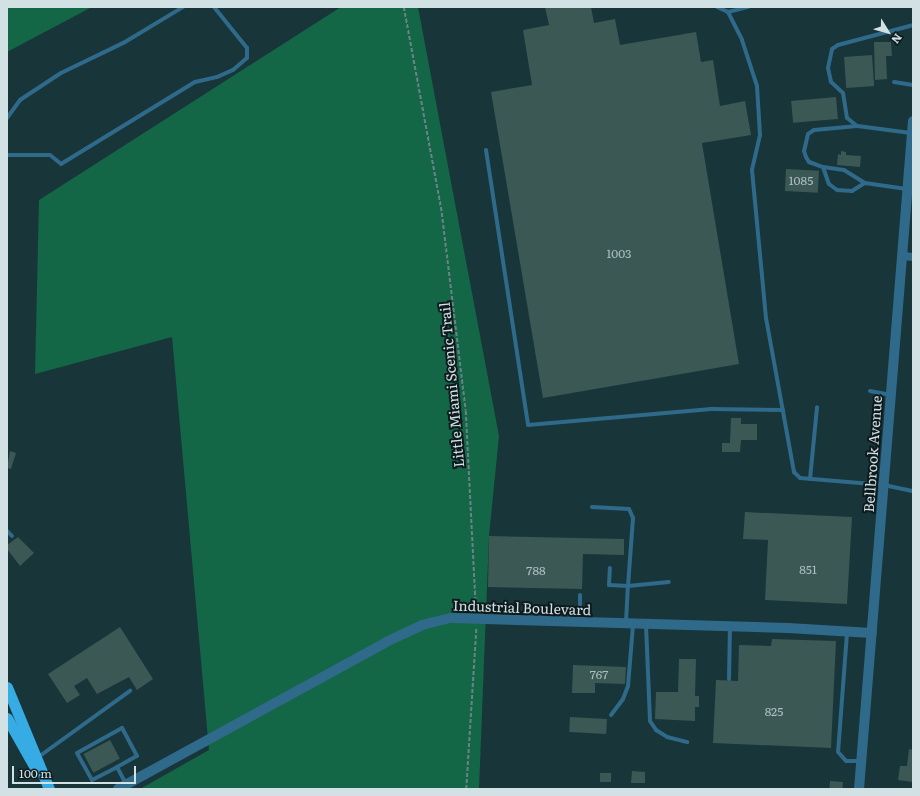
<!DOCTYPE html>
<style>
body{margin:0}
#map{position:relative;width:920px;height:796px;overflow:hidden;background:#18353a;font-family:Literata,serif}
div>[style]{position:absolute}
.forest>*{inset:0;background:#136646}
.building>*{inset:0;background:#3b5855;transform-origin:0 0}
.path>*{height:1.5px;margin-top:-0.75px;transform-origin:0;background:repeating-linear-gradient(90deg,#6b8286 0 4px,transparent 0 6px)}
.service>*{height:4px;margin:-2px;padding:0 2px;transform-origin:2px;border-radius:2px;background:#2f6a8a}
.minor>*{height:8px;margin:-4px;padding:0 4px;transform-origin:4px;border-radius:4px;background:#2f6a8a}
.tertiary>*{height:10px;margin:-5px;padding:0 5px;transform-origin:5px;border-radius:5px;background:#2f6a8a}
.trunk>*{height:11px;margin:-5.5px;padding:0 5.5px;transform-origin:5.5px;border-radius:5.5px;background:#36abe4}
span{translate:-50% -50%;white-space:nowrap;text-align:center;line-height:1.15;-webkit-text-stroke:4px #0e1a1d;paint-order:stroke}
.number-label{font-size:12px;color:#acbfc0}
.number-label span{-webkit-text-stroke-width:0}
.street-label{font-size:14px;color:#d1e1e4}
.frame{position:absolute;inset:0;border:8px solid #d1e1e4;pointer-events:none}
.north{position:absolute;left:868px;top:12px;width:40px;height:40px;-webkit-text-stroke:3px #0e1a1d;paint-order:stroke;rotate:127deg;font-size:11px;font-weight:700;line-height:16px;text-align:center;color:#d1e1e4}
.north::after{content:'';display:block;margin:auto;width:14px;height:18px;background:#d1e1e4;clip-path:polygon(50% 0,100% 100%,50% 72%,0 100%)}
.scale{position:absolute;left:12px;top:766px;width:124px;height:18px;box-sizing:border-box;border:2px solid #d1e1e4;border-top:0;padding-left:5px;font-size:12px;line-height:14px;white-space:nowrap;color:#d1e1e4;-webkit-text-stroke:3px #0e1a1d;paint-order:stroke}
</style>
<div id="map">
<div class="forest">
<div style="clip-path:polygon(7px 7px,92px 7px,7px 52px)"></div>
<div style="clip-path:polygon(341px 7px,418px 7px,499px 436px,489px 536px,479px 789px,140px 789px,209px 750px,172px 337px,35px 374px,39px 200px)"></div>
</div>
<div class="building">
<div style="clip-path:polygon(545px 7px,591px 7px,594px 23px,615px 19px,620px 45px,696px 32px,701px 62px,713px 60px,720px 106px,745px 101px,751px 135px,702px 143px,739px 364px,543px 398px,491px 92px,532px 85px,523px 30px,549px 25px)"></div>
<div style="clip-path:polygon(874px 42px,891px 42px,892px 56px,886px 56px,887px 79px,875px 80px)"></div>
<div style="left:872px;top:55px;width:31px;height:28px;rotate:86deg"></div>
<div style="left:836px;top:97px;width:22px;height:45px;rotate:85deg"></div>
<div style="clip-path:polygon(841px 151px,846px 152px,846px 155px,861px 156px,860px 167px,837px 165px,838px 154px,841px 155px)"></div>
<div style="left:786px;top:169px;width:33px;height:22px;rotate:3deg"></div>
<div style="clip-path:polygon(731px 418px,741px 418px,741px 424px,757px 424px,757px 440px,741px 440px,740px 452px,722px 452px,722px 443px,730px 443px)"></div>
<div style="clip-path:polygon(10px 451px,16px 453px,11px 469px,7px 468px)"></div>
<div style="clip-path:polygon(745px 512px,852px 517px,847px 604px,765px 600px,768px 540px,743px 539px)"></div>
<div style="clip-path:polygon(489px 536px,624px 539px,624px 555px,583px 554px,582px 589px,488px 587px)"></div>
<div style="clip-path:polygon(18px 537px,34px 553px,20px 566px,7px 549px,7px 545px)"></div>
<div style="clip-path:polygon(120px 627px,153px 679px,137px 690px,129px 677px,97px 694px,87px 678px,74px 686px,80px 695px,67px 703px,48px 674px)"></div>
<div style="clip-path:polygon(772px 639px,836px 641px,831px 748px,713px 743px,716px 680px,738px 681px,739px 645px,771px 646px)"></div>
<div style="clip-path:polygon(679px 659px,696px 659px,695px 696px,699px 696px,699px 707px,695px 707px,695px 721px,655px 719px,656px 692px,678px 692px)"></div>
<div style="clip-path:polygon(573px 665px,626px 667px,625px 684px,595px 683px,595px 693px,572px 693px)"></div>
<div style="left:570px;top:717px;width:37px;height:15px;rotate:3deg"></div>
<div style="left:110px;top:740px;width:21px;height:30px;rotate:62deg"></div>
<div style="clip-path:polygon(909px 749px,913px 750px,913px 782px,898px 780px,900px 766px,907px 766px)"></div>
<div style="clip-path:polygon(632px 771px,645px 772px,645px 783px,631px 783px)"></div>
<div style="left:600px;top:773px;width:11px;height:9px"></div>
<div style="left:830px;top:781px;width:13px;height:8px;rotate:4deg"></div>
</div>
<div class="path">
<div style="left:404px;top:7px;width:209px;rotate:79.5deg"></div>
<div style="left:442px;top:213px;width:199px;rotate:83.1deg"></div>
<div style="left:466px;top:411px;width:199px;rotate:87.1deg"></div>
<div style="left:466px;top:789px;width:161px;rotate:-86.4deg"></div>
</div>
<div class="service">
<div style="left:717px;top:7px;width:12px;rotate:24deg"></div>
<div style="left:728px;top:12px;width:31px;rotate:63deg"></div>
<div style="left:742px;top:40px;width:48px;rotate:71.9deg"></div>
<div style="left:757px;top:86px;width:49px;rotate:86.5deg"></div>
<div style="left:760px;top:135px;width:36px;rotate:103deg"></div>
<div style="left:752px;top:170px;width:149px;rotate:84.6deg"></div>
<div style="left:766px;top:318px;width:157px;rotate:79.7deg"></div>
<div style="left:794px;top:472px;width:8px;rotate:45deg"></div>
<div style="left:800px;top:478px;width:84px;rotate:4.8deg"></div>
<div style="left:884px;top:485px;width:30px;rotate:12deg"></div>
<div style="left:728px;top:12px;width:21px;rotate:-14deg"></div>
<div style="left:894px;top:82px;width:19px;rotate:9deg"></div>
<div style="left:7px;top:118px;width:22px;rotate:-54deg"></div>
<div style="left:20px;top:100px;width:49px;rotate:-33.4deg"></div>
<div style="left:61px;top:73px;width:71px;rotate:-25.8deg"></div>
<div style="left:125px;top:42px;width:68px;rotate:-31.1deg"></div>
<div style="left:857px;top:126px;width:43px;rotate:174.7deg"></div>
<div style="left:814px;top:130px;width:7px;rotate:146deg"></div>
<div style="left:808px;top:134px;width:17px;rotate:103deg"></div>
<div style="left:804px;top:151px;width:6px;rotate:72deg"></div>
<div style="left:806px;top:157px;width:6px;rotate:59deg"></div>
<div style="left:809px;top:162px;width:15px;rotate:20deg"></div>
<div style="left:823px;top:167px;width:21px;rotate:8deg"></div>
<div style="left:844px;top:170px;width:25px;rotate:32deg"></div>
<div style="left:865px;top:183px;width:42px;rotate:8.1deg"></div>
<div style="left:911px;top:133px;width:54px;rotate:-172.6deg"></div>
<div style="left:857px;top:126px;width:13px;rotate:-141deg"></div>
<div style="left:847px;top:118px;width:25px;rotate:-99deg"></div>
<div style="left:843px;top:93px;width:16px;rotate:-137deg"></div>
<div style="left:831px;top:82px;width:14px;rotate:-102deg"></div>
<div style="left:828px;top:68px;width:19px;rotate:-78deg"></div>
<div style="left:832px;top:49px;width:7px;rotate:-34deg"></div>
<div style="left:838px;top:45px;width:78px;rotate:-14.9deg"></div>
<div style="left:486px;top:150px;width:278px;rotate:81.3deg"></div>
<div style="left:528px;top:425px;width:184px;rotate:-5deg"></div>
<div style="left:711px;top:409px;width:72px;rotate:0.8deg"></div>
<div style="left:7px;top:155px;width:43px"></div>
<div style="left:50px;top:155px;width:14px;rotate:39deg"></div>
<div style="left:61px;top:164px;width:157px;rotate:-31.5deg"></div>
<div style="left:195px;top:82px;width:23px;rotate:-13deg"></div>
<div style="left:217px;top:77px;width:17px;rotate:-24deg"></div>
<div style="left:233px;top:70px;width:18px;rotate:-41deg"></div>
<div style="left:247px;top:58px;width:10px;rotate:-90deg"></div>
<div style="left:247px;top:48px;width:53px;rotate:-128.8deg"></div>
<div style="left:823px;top:167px;width:18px;rotate:71deg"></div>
<div style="left:829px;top:184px;width:10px;rotate:37deg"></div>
<div style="left:837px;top:190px;width:15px;rotate:4deg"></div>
<div style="left:852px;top:191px;width:15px;rotate:-32deg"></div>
<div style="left:870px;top:391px;width:21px;rotate:11deg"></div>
<div style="left:810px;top:479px;width:72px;rotate:-84.4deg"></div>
<div style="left:592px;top:507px;width:37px;rotate:3deg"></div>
<div style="left:629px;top:509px;width:10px;rotate:66deg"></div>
<div style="left:633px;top:518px;width:68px;rotate:94.2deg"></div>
<div style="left:628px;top:586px;width:19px;rotate:-177deg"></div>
<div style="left:609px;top:585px;width:17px;rotate:-87deg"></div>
<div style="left:7px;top:531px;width:7px;rotate:45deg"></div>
<div style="left:580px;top:595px;width:25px;rotate:90deg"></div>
<div style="left:626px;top:622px;width:36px;rotate:-87deg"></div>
<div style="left:628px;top:586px;width:41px;rotate:-5.6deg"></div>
<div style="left:646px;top:625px;width:96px;rotate:87.6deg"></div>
<div style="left:650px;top:721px;width:11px;rotate:56deg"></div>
<div style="left:656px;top:730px;width:13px;rotate:32deg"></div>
<div style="left:667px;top:737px;width:21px;rotate:14deg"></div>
<div style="left:847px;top:633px;width:119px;rotate:94.3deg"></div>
<div style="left:838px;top:752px;width:12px;rotate:48deg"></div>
<div style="left:846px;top:761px;width:15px"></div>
<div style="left:729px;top:679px;width:51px;rotate:-88.9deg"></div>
<div style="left:611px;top:715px;width:20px;rotate:-53deg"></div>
<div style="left:623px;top:699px;width:14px;rotate:-69deg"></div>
<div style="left:628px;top:686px;width:61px;rotate:-85.3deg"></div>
<div style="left:37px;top:758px;width:115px;rotate:-35.8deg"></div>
<div style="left:117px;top:767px;width:23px;rotate:-29deg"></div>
<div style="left:137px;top:756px;width:32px;rotate:-118deg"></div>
<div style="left:122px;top:728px;width:51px;rotate:150.9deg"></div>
<div style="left:77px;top:753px;width:31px;rotate:61deg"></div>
<div style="left:92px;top:780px;width:28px;rotate:-27deg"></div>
<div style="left:117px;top:767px;width:19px;rotate:62deg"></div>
</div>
<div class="minor">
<div style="left:903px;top:256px;width:10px;rotate:6deg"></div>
</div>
<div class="tertiary">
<div style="left:118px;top:789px;width:306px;rotate:-28.7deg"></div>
<div style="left:386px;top:642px;width:40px;rotate:-25deg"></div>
<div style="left:422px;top:625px;width:30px;rotate:-14deg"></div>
<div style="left:451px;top:618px;width:337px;rotate:1.7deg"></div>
<div style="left:788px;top:628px;width:84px;rotate:3.4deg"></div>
<div style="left:859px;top:789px;width:670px;rotate:-85.38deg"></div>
</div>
<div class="trunk">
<div style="left:7px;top:687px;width:110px;rotate:67.6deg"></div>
<div style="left:7px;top:718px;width:55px;rotate:60.6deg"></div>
</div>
<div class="number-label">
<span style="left:801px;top:181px">1085</span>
<span style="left:619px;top:254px">1003</span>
<span style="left:808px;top:570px">851</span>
<span style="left:536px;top:571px">788</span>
<span style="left:599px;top:675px">767</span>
<span style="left:774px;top:712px">825</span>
</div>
<div class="street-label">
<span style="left:451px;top:385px;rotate:-95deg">Little Miami Scenic Trail</span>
<span style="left:872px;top:454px;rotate:-86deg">Bellbrook Avenue</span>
<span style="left:522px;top:607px;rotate:2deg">Industrial Boulevard</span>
</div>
<div class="frame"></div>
<div class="north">N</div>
<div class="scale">100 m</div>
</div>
